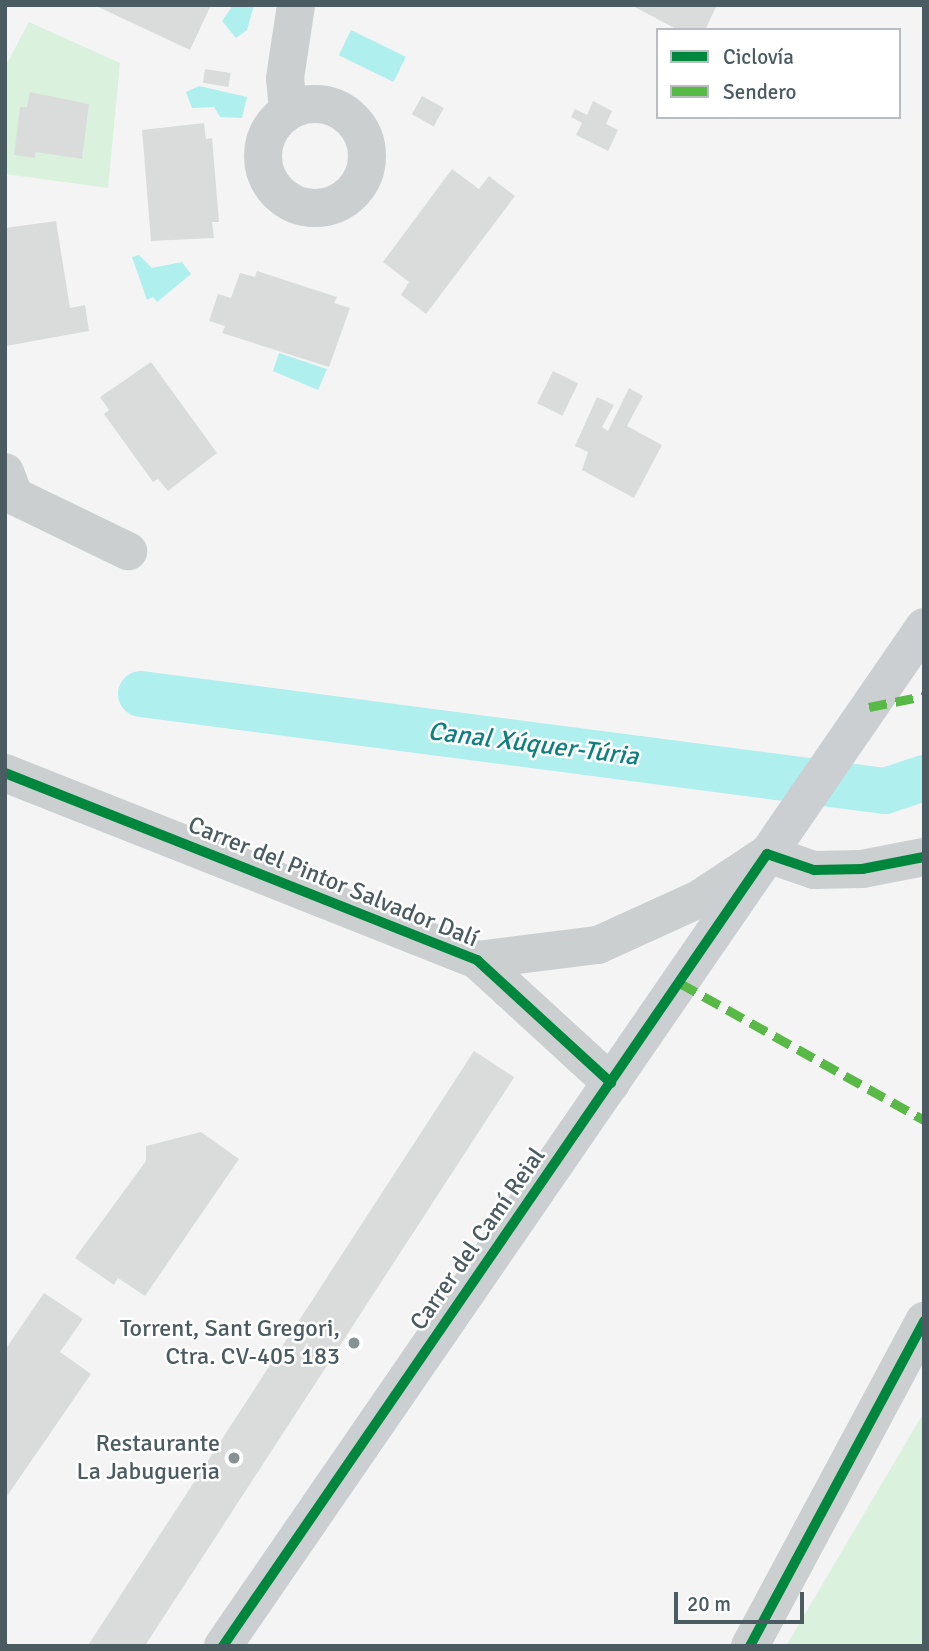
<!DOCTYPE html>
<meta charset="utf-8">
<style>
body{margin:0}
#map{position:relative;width:929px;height:1651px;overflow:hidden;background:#f4f4f4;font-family:Signika,sans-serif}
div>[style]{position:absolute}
.green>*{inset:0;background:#daf2dd}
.water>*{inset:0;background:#afefee;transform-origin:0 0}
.canal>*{height:46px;margin:-23px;padding:0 23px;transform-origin:23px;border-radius:23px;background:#afefee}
.building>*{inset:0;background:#dadcdc;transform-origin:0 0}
.street>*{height:38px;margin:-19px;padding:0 19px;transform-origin:19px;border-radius:19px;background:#cbcfcf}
.street>.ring{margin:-19px;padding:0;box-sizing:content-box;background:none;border:38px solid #cbcfcf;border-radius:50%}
.secondary>*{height:38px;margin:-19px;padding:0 19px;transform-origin:19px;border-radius:19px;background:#cbcfd1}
.quiet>*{height:9px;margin-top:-4.5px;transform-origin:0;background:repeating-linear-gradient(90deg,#58b947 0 18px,transparent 0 27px)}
.cycleway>*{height:10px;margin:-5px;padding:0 5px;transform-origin:5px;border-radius:5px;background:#00873e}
.dots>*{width:19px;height:19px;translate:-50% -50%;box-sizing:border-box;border:4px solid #fff;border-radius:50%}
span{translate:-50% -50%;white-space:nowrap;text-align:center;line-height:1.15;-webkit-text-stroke:5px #fff;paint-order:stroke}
.street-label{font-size:24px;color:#4a5b61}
.poi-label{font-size:24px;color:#4a5b61}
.right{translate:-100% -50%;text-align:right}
.water-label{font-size:26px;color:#0e8080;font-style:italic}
.frame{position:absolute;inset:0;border:7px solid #4a5b61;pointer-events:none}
.legend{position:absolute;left:656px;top:28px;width:245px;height:91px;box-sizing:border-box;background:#fff;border:2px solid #b7bdc0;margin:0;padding:9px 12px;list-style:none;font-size:21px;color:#4a5b61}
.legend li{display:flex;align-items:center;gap:14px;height:35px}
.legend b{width:35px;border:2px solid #b7bdc0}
.scale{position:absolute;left:674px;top:1592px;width:130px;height:32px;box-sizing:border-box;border:4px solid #4a5b61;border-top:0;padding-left:9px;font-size:21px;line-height:24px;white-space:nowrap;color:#4a5b61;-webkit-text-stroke:5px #fff;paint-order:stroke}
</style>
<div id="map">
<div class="green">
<div style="clip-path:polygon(29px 22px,120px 63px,108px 188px,5px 174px,5px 67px)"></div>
<div style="clip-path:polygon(924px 1412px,924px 1646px,786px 1646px)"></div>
</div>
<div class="water">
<div style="clip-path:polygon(233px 5px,254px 5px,247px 30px,236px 38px,222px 21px)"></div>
<div style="left:351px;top:30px;width:61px;height:28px;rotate:26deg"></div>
<div style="clip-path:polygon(199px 86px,247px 97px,242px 118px,220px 117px,214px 107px,192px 108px,186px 92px)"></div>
<div style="clip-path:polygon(139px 255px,152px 268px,182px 262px,191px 274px,157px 302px,153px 297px,147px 300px,132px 257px)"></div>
<div style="clip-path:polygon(279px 353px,327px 369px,318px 390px,273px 371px)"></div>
</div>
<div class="canal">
<div style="left:141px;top:694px;width:750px;rotate:7.43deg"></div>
<div style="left:885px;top:791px;width:41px;rotate:-18.4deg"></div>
</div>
<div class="building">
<div style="clip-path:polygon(94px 5px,211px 5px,190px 50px)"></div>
<div style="clip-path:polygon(631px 5px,717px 5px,705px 30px,678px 30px)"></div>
<div style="left:205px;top:69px;width:26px;height:14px;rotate:9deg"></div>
<div style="clip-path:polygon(30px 92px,89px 104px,82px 159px,35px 152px,35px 158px,14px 155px,20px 107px,27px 107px)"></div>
<div style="left:422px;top:96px;width:25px;height:21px;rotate:29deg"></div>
<div style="clip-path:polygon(593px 101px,612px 111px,606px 124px,618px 130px,608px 151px,576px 135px,582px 123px,571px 117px,575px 109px,587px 115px)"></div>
<div style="clip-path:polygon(204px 123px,206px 139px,212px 138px,219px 222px,212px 222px,214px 238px,151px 241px,142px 130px)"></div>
<div style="clip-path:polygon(452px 169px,479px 189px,489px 176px,515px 196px,426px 314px,401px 295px,409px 282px,383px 262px)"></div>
<div style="clip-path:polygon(56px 221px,70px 308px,85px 305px,89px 331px,6px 346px,5px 228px)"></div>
<div style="clip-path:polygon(257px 271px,337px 297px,334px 303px,350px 308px,329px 367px,222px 333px,225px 326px,209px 321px,218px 294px,231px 298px,240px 273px,255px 277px)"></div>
<div style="clip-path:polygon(151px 362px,217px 453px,168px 491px,158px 479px,153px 482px,104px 414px,109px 410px,100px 397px)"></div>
<div style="left:553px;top:371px;width:28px;height:36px;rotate:26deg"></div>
<div style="clip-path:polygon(629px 388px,643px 396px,627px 426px,662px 445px,634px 498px,582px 470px,588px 452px,575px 446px,597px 397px,614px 405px,602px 427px,608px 431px)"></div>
<div style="left:474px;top:1051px;width:48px;height:723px;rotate:33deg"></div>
<div style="clip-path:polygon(201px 1132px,239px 1159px,145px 1296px,118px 1278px,114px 1285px,75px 1258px,146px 1161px,146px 1146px)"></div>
<div style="clip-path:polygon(44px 1293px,83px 1319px,60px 1352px,91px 1374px,5px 1499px,5px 1350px)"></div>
</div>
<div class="street">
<div class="ring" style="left:263px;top:104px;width:66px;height:66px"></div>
<div style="left:288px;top:111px;width:33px;rotate:-95deg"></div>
<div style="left:285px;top:78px;width:74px;rotate:-81.4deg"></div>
<div style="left:5px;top:472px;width:26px;rotate:69deg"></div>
<div style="left:14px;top:496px;width:127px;rotate:25.8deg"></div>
<div style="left:5px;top:773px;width:508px;rotate:21.61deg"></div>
<div style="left:477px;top:960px;width:182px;rotate:42.5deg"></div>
<div style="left:477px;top:960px;width:122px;rotate:-7.1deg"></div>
<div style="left:598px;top:945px;width:111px;rotate:-24.5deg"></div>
<div style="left:699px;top:899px;width:82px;rotate:-33.5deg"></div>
<div style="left:767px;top:854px;width:50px;rotate:18.8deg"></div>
<div style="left:814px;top:870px;width:48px;rotate:-1.2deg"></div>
<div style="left:862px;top:869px;width:63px;rotate:-11deg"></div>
<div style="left:750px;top:1646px;width:369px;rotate:-61.8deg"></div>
</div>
<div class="secondary">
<div style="left:223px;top:1646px;width:1237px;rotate:-55.47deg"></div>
</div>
<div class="quiet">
<div style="left:869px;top:707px;width:56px;rotate:-11.3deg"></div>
<div style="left:680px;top:983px;width:280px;rotate:29.3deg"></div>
</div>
<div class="cycleway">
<div style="left:5px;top:773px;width:508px;rotate:21.61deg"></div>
<div style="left:477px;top:960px;width:182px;rotate:42.5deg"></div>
<div style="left:223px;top:1646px;width:961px;rotate:-55.52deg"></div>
<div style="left:767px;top:854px;width:50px;rotate:18.8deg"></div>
<div style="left:814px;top:870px;width:48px;rotate:-1.2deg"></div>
<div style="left:862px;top:869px;width:63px;rotate:-11deg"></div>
<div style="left:750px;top:1646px;width:369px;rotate:-61.8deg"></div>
</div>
<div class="dots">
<div style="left:354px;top:1343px;background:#869194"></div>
<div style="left:234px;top:1458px;background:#869194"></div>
</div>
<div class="street-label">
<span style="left:333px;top:882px;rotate:22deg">Carrer del Pintor Salvador Dalí</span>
<span style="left:478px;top:1239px;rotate:-55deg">Carrer del Camí Reial</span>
</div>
<div class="poi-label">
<span class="right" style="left:340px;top:1343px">Torrent, Sant Gregori,<br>Ctra. CV-405 183</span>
<span class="right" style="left:220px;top:1458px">Restaurante<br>La Jabugueria</span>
</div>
<div class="water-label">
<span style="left:533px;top:745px;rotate:7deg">Canal Xúquer-Túria</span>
</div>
<div class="frame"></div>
<ul class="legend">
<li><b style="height:9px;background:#00873e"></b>Ciclovía</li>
<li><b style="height:9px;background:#58b947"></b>Sendero</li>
</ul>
<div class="scale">20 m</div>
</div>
